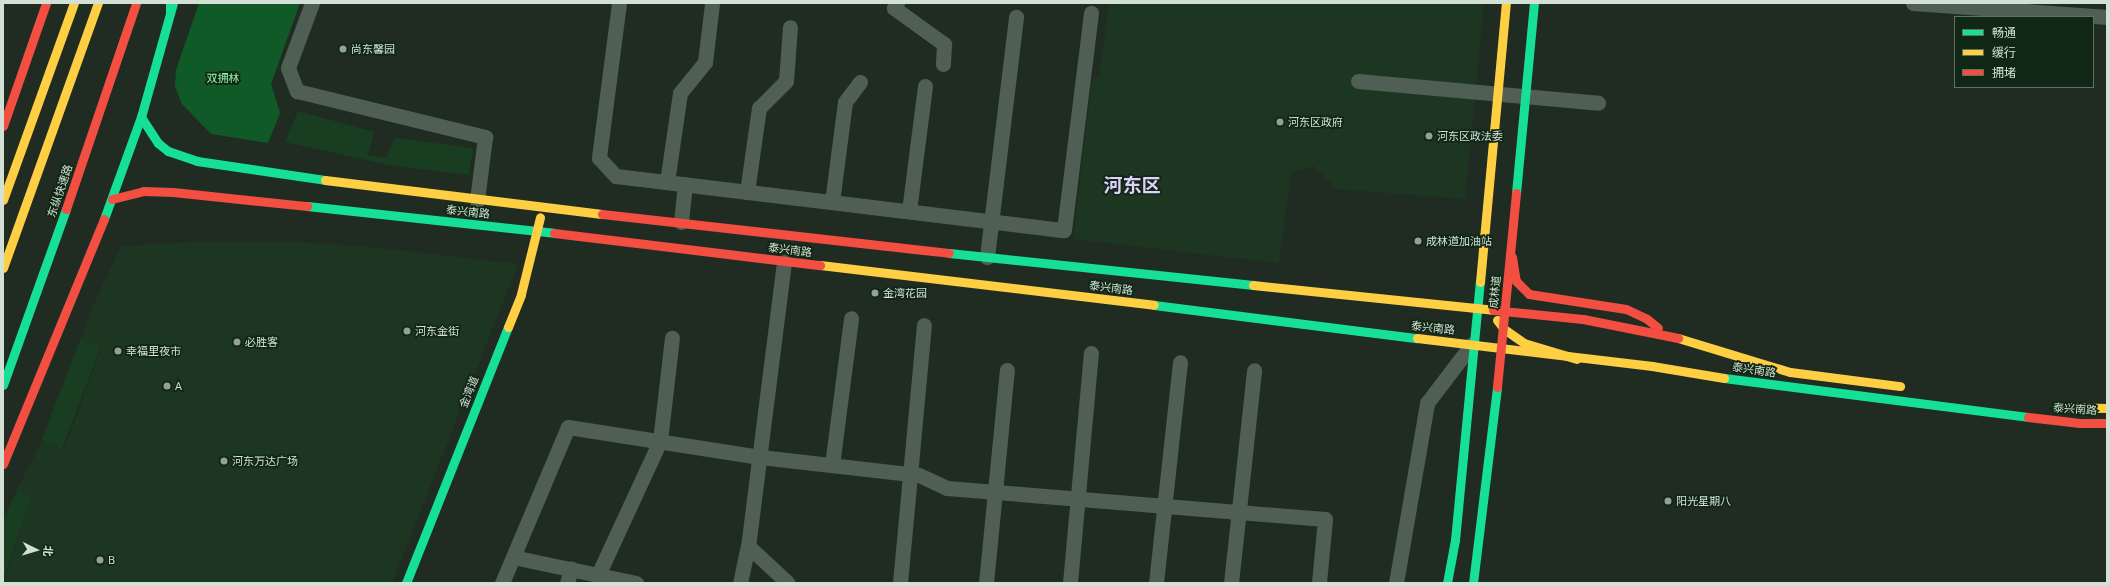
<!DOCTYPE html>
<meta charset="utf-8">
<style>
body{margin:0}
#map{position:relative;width:2110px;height:586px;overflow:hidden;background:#202c22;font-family:"Open Sans","Noto Sans SC",sans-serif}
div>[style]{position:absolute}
.built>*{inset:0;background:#1d3621}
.green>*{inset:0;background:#183d20;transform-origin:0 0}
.forest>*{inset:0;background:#105a28}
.street>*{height:15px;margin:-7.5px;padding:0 7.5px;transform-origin:7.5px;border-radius:7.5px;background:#505f53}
.fast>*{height:9px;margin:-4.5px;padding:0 4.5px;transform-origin:4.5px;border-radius:4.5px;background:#16e098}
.slow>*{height:9px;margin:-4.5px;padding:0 4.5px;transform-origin:4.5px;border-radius:4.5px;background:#ffcf43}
.jam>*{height:9px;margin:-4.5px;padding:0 4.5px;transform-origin:4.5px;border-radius:4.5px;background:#f24e42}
.dots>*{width:11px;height:11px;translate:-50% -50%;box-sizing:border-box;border:2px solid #112715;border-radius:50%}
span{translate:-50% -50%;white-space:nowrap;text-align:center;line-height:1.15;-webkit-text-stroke:3.5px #112715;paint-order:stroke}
.poi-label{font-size:11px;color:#d3e1d5}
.left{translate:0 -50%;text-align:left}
.park-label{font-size:11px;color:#94f7a6}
.street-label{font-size:11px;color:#d3e1d5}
.town-label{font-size:19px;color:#ddd1fc;font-weight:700}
.frame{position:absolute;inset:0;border:4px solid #d3e1d5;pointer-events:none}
.legend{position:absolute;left:1954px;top:16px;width:140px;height:72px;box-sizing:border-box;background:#112715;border:1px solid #5f7162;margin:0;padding:5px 7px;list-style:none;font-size:12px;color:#d3e1d5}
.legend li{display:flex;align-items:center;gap:8px;height:20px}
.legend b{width:20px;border:1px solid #5f7162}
.north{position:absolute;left:16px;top:530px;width:40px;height:40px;-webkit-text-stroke:3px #112715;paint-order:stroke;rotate:95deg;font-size:11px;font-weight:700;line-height:16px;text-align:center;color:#d3e1d5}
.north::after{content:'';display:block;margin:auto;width:14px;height:18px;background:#d3e1d5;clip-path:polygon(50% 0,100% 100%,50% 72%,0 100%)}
</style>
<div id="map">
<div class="built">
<div style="clip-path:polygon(1122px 3px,1484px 3px,1465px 199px,1337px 189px,1314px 166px,1291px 172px,1279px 263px,1073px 239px,1092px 78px,1099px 78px,1109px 5px)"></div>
<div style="clip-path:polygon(194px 242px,302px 242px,370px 247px,518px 264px,392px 583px,3px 583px,32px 499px,18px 488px,42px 441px,64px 450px,101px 349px,80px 340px,93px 306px,121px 246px)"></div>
</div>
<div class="green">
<div style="clip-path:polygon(298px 111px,374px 132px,368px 155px,386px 158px,395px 138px,473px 148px,469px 175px,389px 165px,285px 142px)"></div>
<div style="left:80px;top:340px;width:22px;height:108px;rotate:21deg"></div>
<div style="clip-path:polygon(18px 488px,32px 498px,3px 579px,3px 520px)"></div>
</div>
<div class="forest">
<div style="clip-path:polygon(199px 3px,300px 3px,271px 84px,280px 113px,268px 143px,211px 134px,182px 104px,175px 87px,176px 70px)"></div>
</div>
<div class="street">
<div style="left:312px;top:3px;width:69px;rotate:110.3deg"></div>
<div style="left:288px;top:68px;width:25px;rotate:69deg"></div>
<div style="left:297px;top:91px;width:194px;rotate:13.7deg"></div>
<div style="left:485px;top:137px;width:64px;rotate:97.2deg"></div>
<div style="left:619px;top:3px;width:156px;rotate:97.4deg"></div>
<div style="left:599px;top:158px;width:25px;rotate:47deg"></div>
<div style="left:616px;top:176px;width:451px;rotate:6.9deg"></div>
<div style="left:1064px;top:230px;width:219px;rotate:-82.9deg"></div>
<div style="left:897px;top:3px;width:6px;rotate:121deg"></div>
<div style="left:894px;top:8px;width:62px;rotate:35.8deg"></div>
<div style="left:944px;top:44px;width:20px;rotate:93deg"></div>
<div style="left:1913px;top:3px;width:195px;rotate:4.1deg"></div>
<div style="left:1358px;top:81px;width:241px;rotate:5.2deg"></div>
<div style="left:667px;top:182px;width:90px;rotate:-81.7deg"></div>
<div style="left:680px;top:93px;width:40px;rotate:-51deg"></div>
<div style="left:705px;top:62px;width:58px;rotate:-83.1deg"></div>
<div style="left:747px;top:192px;width:85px;rotate:-81.9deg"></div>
<div style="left:759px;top:108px;width:38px;rotate:-45deg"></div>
<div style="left:786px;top:81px;width:54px;rotate:-85.8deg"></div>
<div style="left:832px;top:202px;width:101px;rotate:-82.6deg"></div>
<div style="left:845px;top:102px;width:25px;rotate:-53deg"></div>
<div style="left:909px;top:211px;width:126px;rotate:-82.7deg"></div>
<div style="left:681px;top:222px;width:38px;rotate:-84deg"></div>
<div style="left:987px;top:257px;width:242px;rotate:-83.1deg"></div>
<div style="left:784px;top:262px;width:286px;rotate:97.2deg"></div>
<div style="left:748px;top:546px;width:54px;rotate:42.8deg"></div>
<div style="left:832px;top:465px;width:148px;rotate:-82.6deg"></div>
<div style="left:513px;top:557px;width:126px;rotate:11.9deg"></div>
<div style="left:598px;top:575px;width:148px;rotate:-65.2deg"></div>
<div style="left:660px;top:441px;width:104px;rotate:-83.4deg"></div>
<div style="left:502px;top:583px;width:169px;rotate:-67.1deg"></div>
<div style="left:568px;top:427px;width:194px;rotate:8.9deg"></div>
<div style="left:760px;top:457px;width:160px;rotate:6.5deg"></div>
<div style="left:919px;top:475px;width:31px;rotate:25deg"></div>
<div style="left:947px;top:488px;width:379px;rotate:4.7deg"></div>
<div style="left:1325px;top:519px;width:64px;rotate:95.4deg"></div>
<div style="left:567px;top:583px;width:15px;rotate:-74deg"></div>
<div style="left:740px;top:583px;width:38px;rotate:-78deg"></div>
<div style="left:900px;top:583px;width:259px;rotate:-84.7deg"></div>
<div style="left:986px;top:583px;width:214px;rotate:-84.4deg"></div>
<div style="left:1070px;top:583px;width:231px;rotate:-84.8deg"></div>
<div style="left:1156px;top:583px;width:222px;rotate:-83.8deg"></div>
<div style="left:1231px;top:583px;width:214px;rotate:-83.8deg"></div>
<div style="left:1396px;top:583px;width:183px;rotate:-80.2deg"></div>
<div style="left:1427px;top:403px;width:74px;rotate:-52.7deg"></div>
</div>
<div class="fast">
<div style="left:170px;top:3px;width:10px;rotate:90deg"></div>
<div style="left:141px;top:117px;width:31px;rotate:57deg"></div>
<div style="left:158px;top:143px;width:13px;rotate:39deg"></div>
<div style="left:168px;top:151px;width:31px;rotate:19deg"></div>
<div style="left:197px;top:161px;width:129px;rotate:8.4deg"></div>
<div style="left:1516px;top:193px;width:191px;rotate:-84.6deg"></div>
<div style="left:307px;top:206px;width:248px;rotate:6.2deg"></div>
<div style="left:104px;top:219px;width:109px;rotate:-70.1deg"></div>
<div style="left:141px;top:117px;width:118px;rotate:-74.3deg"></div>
<div style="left:949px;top:253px;width:306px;rotate:6deg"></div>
<div style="left:1154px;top:305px;width:265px;rotate:7.2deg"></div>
<div style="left:1724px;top:378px;width:306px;rotate:7.3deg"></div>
<div style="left:3px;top:385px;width:187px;rotate:-70.3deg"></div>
<div style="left:406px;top:583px;width:276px;rotate:-68.3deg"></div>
<div style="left:1447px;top:583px;width:44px;rotate:-79.5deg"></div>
<div style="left:1455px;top:540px;width:259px;rotate:-84.5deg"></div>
<div style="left:1473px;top:583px;width:197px;rotate:-83deg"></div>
</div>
<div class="slow">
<div style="left:325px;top:180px;width:279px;rotate:7deg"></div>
<div style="left:3px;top:200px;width:209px;rotate:-70.2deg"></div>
<div style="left:820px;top:265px;width:336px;rotate:6.8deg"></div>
<div style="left:3px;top:268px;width:282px;rotate:-70.3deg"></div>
<div style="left:1480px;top:282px;width:280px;rotate:-84.7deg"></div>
<div style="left:1253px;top:285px;width:241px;rotate:5.9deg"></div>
<div style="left:1497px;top:320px;width:11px;rotate:52deg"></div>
<div style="left:1504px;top:329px;width:24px;rotate:35deg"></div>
<div style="left:1524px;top:343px;width:55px;rotate:16.8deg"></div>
<div style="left:508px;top:327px;width:35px;rotate:-68deg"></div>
<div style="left:521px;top:294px;width:79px;rotate:-76.1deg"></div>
<div style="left:1417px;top:338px;width:237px;rotate:6.8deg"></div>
<div style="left:1652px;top:366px;width:73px;rotate:9.5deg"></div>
<div style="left:1678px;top:338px;width:117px;rotate:16.9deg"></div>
<div style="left:1790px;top:372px;width:111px;rotate:7.3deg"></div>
<div style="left:2062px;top:407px;width:45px;rotate:1.3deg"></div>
</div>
<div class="jam">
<div style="left:3px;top:126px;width:130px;rotate:-70.7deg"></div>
<div style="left:112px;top:199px;width:32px;rotate:-14deg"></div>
<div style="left:143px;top:191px;width:30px;rotate:2deg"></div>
<div style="left:173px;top:192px;width:135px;rotate:6deg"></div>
<div style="left:66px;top:209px;width:218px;rotate:-71.2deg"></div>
<div style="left:602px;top:214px;width:349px;rotate:6.4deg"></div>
<div style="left:554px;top:233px;width:268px;rotate:6.9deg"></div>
<div style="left:1512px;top:257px;width:24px;rotate:81deg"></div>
<div style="left:1516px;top:281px;width:18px;rotate:45deg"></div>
<div style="left:1529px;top:294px;width:98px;rotate:8.8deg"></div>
<div style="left:1626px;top:309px;width:23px;rotate:25deg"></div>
<div style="left:1647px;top:319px;width:14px;rotate:39deg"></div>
<div style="left:1493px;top:310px;width:90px;rotate:5.7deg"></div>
<div style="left:1583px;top:319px;width:97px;rotate:11.3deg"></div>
<div style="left:1497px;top:387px;width:195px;rotate:-84.4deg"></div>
<div style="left:2028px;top:417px;width:52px;rotate:6.6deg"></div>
<div style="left:2080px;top:423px;width:27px"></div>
<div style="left:3px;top:464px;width:265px;rotate:-67.6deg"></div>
</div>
<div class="dots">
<div style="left:343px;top:49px;background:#94a296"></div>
<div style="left:1280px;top:122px;background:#94a296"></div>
<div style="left:1429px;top:136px;background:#94a296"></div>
<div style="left:1418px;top:241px;background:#94a296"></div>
<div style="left:875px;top:293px;background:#94a296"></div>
<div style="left:407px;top:331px;background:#94a296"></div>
<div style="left:237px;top:342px;background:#94a296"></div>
<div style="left:118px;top:351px;background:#94a296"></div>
<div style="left:167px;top:386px;background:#94a296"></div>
<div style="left:224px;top:461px;background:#94a296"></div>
<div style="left:1668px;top:501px;background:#94a296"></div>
<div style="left:100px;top:560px;background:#94a296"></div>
</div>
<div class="poi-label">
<span class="left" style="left:351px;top:49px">尚东馨园</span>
<span class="left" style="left:1288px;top:122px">河东区政府</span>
<span class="left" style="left:1437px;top:136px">河东区政法委</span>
<span class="left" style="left:1426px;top:241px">成林道加油站</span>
<span class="left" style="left:883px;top:293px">金湾花园</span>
<span class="left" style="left:415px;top:331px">河东金街</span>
<span class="left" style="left:245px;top:342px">必胜客</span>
<span class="left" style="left:126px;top:351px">幸福里夜市</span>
<span class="left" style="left:175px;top:386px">A</span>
<span class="left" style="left:232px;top:461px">河东万达广场</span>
<span class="left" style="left:1676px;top:501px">阳光星期八</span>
<span class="left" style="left:108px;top:560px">B</span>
</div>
<div class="park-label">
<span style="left:223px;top:78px">双拥林</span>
</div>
<div class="street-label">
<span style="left:60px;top:191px;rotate:-71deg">东纵快速路</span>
<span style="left:468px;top:212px;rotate:6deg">泰兴南路</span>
<span style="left:790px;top:250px;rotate:7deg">泰兴南路</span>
<span style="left:1111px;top:288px;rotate:7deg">泰兴南路</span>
<span style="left:1495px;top:292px;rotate:-84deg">成林道</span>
<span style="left:1433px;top:328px;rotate:6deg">泰兴南路</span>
<span style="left:1754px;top:370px;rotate:8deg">泰兴南路</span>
<span style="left:469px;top:392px;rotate:-68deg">金湾道</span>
<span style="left:2075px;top:409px;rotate:4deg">泰兴南路</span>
</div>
<div class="town-label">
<span style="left:1132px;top:186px">河东区</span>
</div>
<div class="frame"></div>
<ul class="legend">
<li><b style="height:5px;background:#16e098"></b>畅通</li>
<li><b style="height:5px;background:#ffcf43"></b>缓行</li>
<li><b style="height:5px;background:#f24e42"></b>拥堵</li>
</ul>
<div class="north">北</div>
</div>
